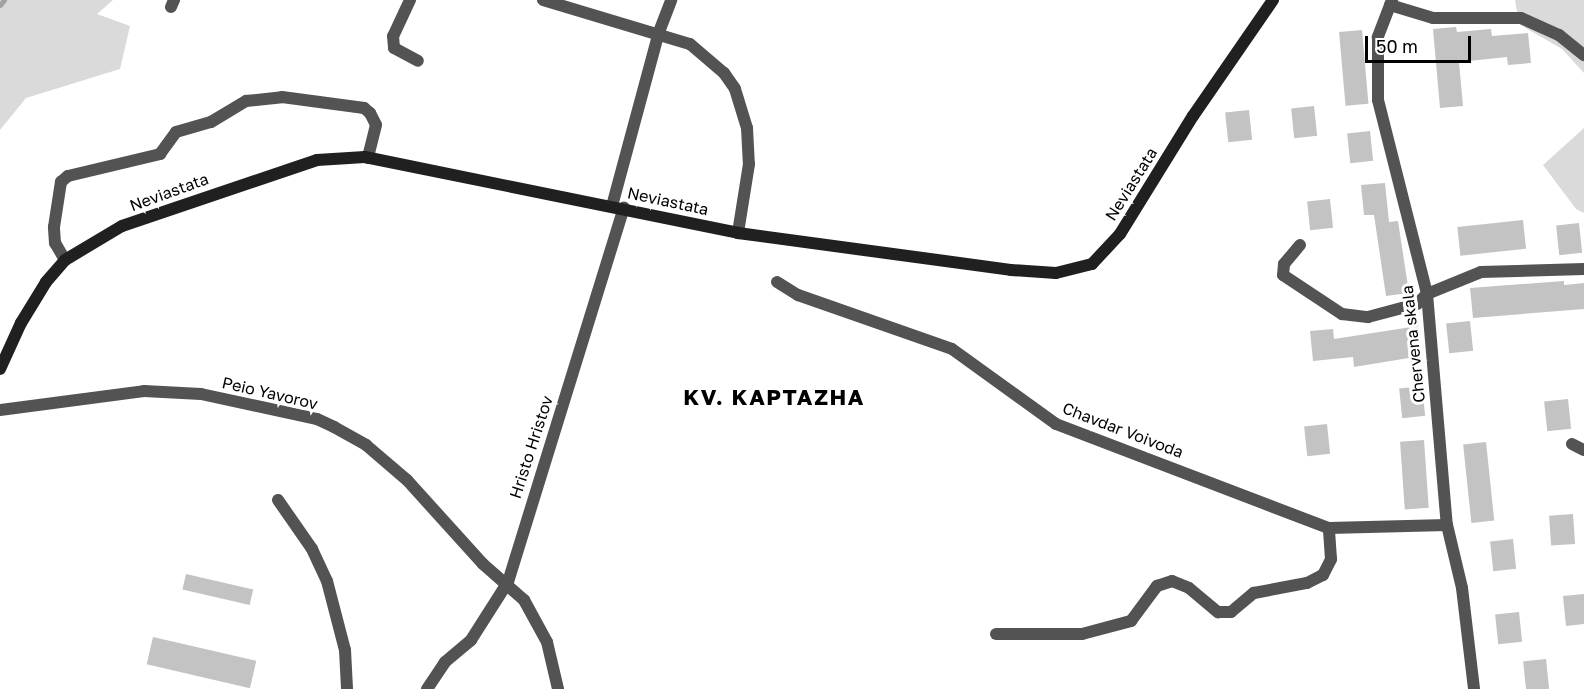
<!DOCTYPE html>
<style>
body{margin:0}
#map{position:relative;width:1584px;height:689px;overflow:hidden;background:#fff;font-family:"Golos Text",sans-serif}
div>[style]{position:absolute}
.green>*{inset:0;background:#dadada}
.stream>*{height:4.5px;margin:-2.25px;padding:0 2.25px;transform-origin:2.25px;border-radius:2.25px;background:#a1a1a1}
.building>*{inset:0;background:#c3c3c3;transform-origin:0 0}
.street>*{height:12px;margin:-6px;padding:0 6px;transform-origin:6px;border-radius:6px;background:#535353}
.secondary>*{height:12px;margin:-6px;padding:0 6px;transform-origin:6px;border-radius:6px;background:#202020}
span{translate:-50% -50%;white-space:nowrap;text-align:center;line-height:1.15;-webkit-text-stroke:6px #fff;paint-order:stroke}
.street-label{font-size:16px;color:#000}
.district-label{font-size:22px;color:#000;font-weight:700;letter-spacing:1.5px}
.scale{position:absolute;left:1365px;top:36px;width:106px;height:27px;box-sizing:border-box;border:3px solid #000;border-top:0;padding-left:8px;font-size:18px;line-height:21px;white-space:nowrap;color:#000;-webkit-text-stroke:4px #fff;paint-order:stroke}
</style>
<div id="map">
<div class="green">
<div style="clip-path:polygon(0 0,113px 0,97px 14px,130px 26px,120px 69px,26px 98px,0 130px)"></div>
<div style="clip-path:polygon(1515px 0,1584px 0,1584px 73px,1562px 49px,1519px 24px)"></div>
<div style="clip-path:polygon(1584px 128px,1584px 213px,1576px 209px,1543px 165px)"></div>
</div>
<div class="stream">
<div style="left:0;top:5px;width:6px;rotate:-51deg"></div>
</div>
<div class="building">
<div style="clip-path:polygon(1456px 27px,1457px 32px,1491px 29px,1492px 36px,1528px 33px,1531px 63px,1508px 65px,1507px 57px,1459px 62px,1463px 106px,1440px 108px,1433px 29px)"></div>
<div style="left:1362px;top:30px;width:74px;height:23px;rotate:85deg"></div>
<div style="left:1314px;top:106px;width:30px;height:23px;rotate:84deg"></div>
<div style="left:1249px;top:110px;width:30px;height:24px;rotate:84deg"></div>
<div style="left:1370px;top:131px;width:30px;height:23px;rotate:84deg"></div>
<div style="clip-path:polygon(1385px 183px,1389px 222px,1398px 221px,1409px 293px,1386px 296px,1374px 215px,1364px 215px,1361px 185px)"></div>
<div style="left:1330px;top:199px;width:29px;height:23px;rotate:84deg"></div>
<div style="left:1523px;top:220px;width:29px;height:66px;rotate:84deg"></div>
<div style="left:1579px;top:223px;width:30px;height:23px;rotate:84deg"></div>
<div style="clip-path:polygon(1564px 281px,1564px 285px,1584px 283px,1584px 309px,1473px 318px,1470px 288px)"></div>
<div style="left:1470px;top:321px;width:30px;height:24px;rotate:84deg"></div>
<div style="clip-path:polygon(1418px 326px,1421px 356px,1354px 367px,1353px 357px,1313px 361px,1310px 331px,1333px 329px,1334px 339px)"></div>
<div style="left:1422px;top:386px;width:30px;height:23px;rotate:84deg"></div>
<div style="left:1568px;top:399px;width:30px;height:24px;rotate:84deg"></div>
<div style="left:1327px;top:424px;width:30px;height:23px;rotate:84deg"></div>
<div style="left:1424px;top:440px;width:68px;height:24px;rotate:86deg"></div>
<div style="left:1486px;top:442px;width:79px;height:23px;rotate:84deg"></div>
<div style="left:1573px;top:514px;width:30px;height:24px;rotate:86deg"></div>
<div style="left:1513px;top:539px;width:30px;height:23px;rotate:84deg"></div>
<div style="left:186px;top:574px;width:69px;height:16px;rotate:13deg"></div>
<div style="clip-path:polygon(1584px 594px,1584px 624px,1566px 626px,1563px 596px)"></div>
<div style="left:1519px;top:612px;width:30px;height:24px;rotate:84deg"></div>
<div style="left:153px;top:637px;width:106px;height:28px;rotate:13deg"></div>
<div style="left:1546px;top:659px;width:30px;height:23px;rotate:84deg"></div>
</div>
<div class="street">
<div style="left:410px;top:0;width:40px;rotate:115deg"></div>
<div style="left:393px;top:36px;width:12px;rotate:85deg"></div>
<div style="left:394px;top:48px;width:27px;rotate:28deg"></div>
<div style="left:543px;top:0;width:153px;rotate:16.7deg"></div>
<div style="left:690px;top:44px;width:45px;rotate:40.5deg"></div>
<div style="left:724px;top:73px;width:19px;rotate:55deg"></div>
<div style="left:735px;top:89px;width:41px;rotate:72.9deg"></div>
<div style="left:747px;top:128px;width:36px;rotate:87deg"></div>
<div style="left:749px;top:164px;width:70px;rotate:99.1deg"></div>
<div style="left:1392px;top:0;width:40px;rotate:111deg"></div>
<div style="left:1378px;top:37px;width:63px;rotate:90deg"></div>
<div style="left:1378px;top:100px;width:200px;rotate:75.8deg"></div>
<div style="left:1427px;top:294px;width:232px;rotate:85.1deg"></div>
<div style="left:1447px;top:525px;width:65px;rotate:76.6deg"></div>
<div style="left:1462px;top:588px;width:102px;rotate:83.2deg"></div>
<div style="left:1390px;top:5px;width:45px;rotate:16.8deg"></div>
<div style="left:1433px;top:18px;width:88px"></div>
<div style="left:1521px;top:18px;width:42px;rotate:24.1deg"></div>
<div style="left:1559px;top:35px;width:32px;rotate:39deg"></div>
<div style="left:171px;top:7px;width:8px;rotate:-67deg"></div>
<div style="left:612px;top:206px;width:180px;rotate:-74.9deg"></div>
<div style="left:659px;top:32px;width:34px;rotate:-69deg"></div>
<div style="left:1300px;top:245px;width:25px;rotate:130deg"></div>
<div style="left:1284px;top:264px;width:11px;rotate:95deg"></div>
<div style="left:1283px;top:275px;width:71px;rotate:33.5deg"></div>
<div style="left:1342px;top:314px;width:26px;rotate:7deg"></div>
<div style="left:1368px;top:317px;width:51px;rotate:-14.9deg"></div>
<div style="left:1417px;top:304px;width:14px;rotate:-45deg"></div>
<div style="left:1427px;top:294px;width:58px;rotate:-22.2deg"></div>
<div style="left:1481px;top:272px;width:103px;rotate:-1.7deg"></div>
<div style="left:65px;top:260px;width:20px;rotate:-120deg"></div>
<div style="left:55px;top:243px;width:16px;rotate:-94deg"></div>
<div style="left:54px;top:227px;width:46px;rotate:-81.2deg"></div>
<div style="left:61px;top:182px;width:9px;rotate:-41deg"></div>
<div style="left:68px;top:176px;width:95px;rotate:-13.4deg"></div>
<div style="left:160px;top:154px;width:27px;rotate:-54deg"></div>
<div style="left:176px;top:132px;width:36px;rotate:-16deg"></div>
<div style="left:211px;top:122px;width:41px;rotate:-31deg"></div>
<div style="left:246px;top:101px;width:36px;rotate:-6deg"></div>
<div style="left:282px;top:97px;width:83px;rotate:7.6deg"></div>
<div style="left:364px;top:108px;width:8px;rotate:40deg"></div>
<div style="left:370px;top:113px;width:13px;rotate:63deg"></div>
<div style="left:376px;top:125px;width:34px;rotate:104deg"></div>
<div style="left:777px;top:282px;width:25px;rotate:32deg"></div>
<div style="left:798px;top:295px;width:163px;rotate:19.3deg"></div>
<div style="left:952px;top:349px;width:128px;rotate:35.8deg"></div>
<div style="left:1056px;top:424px;width:292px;rotate:20.9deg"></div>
<div style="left:1329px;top:528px;width:118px;rotate:-1.5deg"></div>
<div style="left:0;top:410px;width:145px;rotate:-7.5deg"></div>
<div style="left:144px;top:391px;width:57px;rotate:3deg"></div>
<div style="left:201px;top:394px;width:119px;rotate:12.2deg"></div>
<div style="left:317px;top:419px;width:19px;rotate:25deg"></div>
<div style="left:334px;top:427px;width:37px;rotate:29deg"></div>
<div style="left:366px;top:445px;width:54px;rotate:40.5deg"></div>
<div style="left:407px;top:480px;width:113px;rotate:47.9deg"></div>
<div style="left:483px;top:564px;width:55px;rotate:41.3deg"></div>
<div style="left:524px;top:600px;width:48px;rotate:61.3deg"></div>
<div style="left:547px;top:642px;width:48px;rotate:76.8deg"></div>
<div style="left:1572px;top:444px;width:13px;rotate:27deg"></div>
<div style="left:278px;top:500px;width:60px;rotate:55.2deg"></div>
<div style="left:312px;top:549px;width:35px;rotate:65deg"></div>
<div style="left:327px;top:581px;width:71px;rotate:75.4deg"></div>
<div style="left:345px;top:650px;width:39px;rotate:87deg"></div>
<div style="left:996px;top:634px;width:86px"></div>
<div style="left:1082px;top:634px;width:51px;rotate:-14.9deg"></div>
<div style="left:1131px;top:621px;width:44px;rotate:-53.4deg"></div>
<div style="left:1157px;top:586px;width:16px;rotate:-18deg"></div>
<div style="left:1172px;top:581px;width:18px;rotate:22deg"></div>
<div style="left:1189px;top:588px;width:38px;rotate:40deg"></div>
<div style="left:1218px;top:612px;width:13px"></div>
<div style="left:1231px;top:612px;width:30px;rotate:-40deg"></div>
<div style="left:1254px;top:593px;width:54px;rotate:-10.7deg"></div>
<div style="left:1307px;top:583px;width:18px;rotate:-27deg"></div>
<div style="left:1323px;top:575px;width:18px;rotate:-63deg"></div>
<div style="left:1331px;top:559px;width:31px;rotate:-94deg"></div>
<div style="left:427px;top:689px;width:32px;rotate:-56deg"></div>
<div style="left:445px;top:662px;width:34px;rotate:-40deg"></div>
<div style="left:471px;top:640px;width:69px;rotate:-57.5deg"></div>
<div style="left:508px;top:582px;width:392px;rotate:-72.8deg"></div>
</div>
<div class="secondary">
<div style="left:0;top:369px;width:51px;rotate:-65.5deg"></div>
<div style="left:21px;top:323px;width:48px;rotate:-58.6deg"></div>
<div style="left:46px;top:282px;width:29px;rotate:-49deg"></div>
<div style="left:65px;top:260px;width:66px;rotate:-30.8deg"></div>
<div style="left:122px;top:226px;width:206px;rotate:-18.7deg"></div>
<div style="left:317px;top:160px;width:48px;rotate:-3.6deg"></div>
<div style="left:365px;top:157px;width:381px;rotate:11.5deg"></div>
<div style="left:738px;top:233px;width:275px;rotate:7.7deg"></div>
<div style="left:1011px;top:270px;width:45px;rotate:3.8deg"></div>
<div style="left:1056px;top:273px;width:37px;rotate:-14deg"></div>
<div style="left:1092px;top:264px;width:41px;rotate:-47deg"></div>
<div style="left:1120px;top:234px;width:139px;rotate:-58.3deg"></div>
<div style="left:1193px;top:116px;width:141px;rotate:-55.4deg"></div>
</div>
<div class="street-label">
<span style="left:1131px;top:184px;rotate:-58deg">Neviastata</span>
<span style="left:169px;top:192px;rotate:-20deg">Neviastata</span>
<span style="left:668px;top:201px;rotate:12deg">Neviastata</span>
<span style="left:1413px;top:344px;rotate:-96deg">Chervena skala</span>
<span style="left:270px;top:393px;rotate:13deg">Peio Yavorov</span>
<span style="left:1123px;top:430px;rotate:21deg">Chavdar Voivoda</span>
<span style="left:531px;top:447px;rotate:-72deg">Hristo Hristov</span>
</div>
<div class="district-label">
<span style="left:774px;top:397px">KV. KAPTAZHA</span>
</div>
<div class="scale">50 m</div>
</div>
